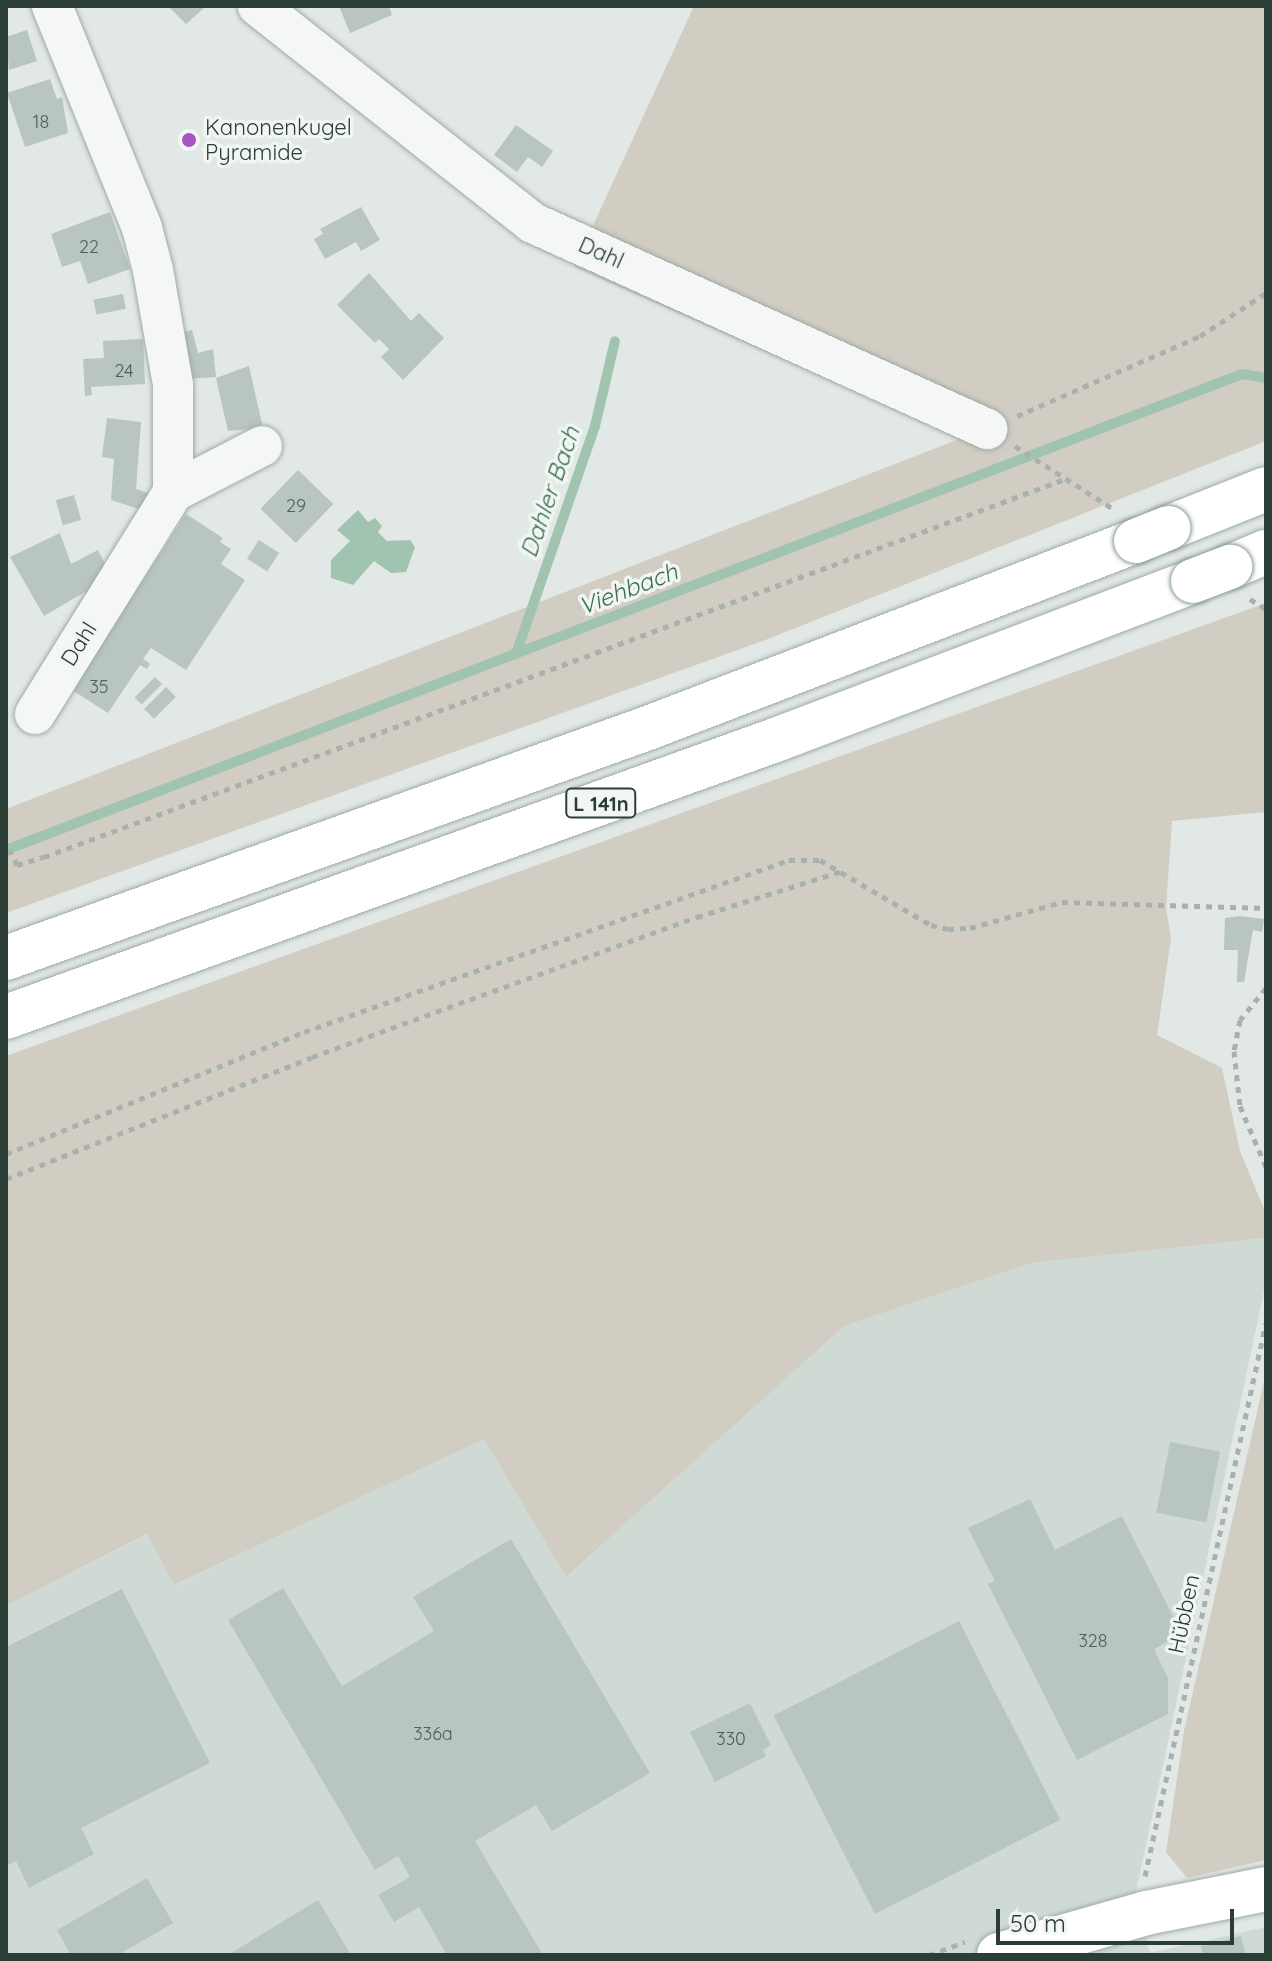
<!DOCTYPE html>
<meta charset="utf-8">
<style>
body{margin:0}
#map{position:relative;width:1272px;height:1961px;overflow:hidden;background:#e1e8e5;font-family:Quicksand,sans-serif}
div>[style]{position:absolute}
.built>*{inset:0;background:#d0dad5}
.green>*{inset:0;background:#d1cdc3}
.water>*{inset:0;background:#a0c4b0}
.stream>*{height:10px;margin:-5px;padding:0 5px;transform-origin:5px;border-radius:5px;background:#a0c4b0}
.building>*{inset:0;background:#b9c5bf;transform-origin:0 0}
.path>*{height:5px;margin-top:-2.5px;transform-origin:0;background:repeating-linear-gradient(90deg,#a8b1ad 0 6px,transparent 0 12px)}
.roads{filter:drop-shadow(0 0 2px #9faba6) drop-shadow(0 0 2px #9faba6)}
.minor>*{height:40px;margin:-20px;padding:0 20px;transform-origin:20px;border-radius:20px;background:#f4f7f6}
.major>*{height:44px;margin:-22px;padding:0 22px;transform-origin:22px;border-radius:22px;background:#fff}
.highway>*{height:44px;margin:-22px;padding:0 22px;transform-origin:22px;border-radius:22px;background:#fff}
.bridges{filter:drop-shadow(0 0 2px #8a9d94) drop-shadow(0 0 2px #8a9d94)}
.highway-bridge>*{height:44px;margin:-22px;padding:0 22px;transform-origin:22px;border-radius:22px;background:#fff}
.dots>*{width:22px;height:22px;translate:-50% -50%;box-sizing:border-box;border:4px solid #f1f6f3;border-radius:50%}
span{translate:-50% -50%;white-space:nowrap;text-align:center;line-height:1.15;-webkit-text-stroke:7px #f1f6f3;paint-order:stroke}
.number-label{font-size:18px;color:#4e6058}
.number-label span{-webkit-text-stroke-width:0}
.shield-label span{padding:2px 6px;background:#f1f6f3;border:2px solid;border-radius:6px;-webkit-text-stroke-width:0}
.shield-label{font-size:20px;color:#2b3e36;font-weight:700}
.poi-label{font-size:22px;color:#2b3e36}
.left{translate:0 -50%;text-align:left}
.street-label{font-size:22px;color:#2b3e36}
.water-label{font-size:24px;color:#3a6e52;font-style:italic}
.frame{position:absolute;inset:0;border:8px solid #2b3e36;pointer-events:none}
.scale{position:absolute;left:996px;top:1909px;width:238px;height:36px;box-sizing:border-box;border:4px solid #2b3e36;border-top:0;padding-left:10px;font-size:24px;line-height:28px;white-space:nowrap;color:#2b3e36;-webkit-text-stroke:6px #f1f6f3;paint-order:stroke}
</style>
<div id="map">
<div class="built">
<div style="clip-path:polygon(1266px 1238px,1266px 1282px,1136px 1892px,1150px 1953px,1266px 1927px,1266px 1955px,6px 1955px,6px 1606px,148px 1534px,175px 1585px,485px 1438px,566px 1577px,843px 1326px,1031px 1263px)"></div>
</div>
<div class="green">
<div style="clip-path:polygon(694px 6px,1266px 6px,1266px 441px,768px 639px,6px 913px,6px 809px,962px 438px,574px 267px)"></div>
<div style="clip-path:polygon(1266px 603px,1266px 812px,1172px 821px,1166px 908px,1171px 938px,1157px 1035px,1222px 1068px,1240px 1151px,1266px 1214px,1266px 1238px,1031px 1263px,844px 1326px,566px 1577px,484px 1439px,174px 1585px,147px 1534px,6px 1606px,6px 1056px)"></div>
<div style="clip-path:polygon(1266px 1373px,1266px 1860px,1187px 1878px,1166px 1852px,1184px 1731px)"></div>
</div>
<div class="water">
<div style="clip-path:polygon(358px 510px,368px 522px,375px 518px,382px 526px,378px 532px,387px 541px,410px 540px,415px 547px,406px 572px,391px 573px,374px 561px,353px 585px,331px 578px,331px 560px,350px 541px,337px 530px)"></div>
</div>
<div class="stream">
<div style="left:516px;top:654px;width:241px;rotate:-70.9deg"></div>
<div style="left:595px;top:426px;width:87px;rotate:-76.8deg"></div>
<div style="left:6px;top:850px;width:1324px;rotate:-21.06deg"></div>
<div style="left:1242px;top:374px;width:24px;rotate:9deg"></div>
</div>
<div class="building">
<div style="clip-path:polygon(168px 6px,203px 6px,204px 8px,186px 24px)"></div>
<div style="clip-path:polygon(339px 6px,389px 6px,392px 15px,350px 33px)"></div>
<div style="clip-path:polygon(27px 30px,37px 61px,9px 70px,6px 37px)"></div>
<div style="clip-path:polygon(50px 79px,57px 99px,62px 97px,68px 133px,25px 147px,7px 93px)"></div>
<div style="clip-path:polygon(516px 125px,553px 151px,542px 167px,528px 157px,517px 172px,494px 155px)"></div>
<div style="clip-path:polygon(361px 207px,380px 240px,361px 251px,356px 242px,325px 259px,314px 239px,323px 234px,320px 229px)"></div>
<div style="clip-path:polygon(110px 212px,130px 269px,88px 284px,80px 261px,62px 267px,51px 234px)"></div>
<div style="clip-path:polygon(369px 273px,411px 321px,419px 313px,444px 338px,403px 380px,381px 357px,389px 349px,379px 339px,375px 343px,337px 305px)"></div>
<div style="left:123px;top:294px;width:15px;height:30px;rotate:79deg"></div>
<div style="clip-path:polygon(192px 330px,198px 353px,213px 349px,216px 377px,185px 379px,173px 336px)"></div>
<div style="clip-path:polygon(143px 339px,145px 384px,91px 387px,92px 395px,85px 396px,83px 359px,104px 358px,103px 341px)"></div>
<div style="clip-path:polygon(249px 366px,263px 428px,228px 431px,216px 378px)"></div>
<div style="clip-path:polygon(107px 418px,141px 422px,136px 489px,151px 494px,145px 511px,111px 500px,114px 459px,102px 457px)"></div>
<div style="left:298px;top:470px;width:49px;height:54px;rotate:44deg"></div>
<div style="left:74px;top:495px;width:26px;height:19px;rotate:74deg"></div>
<div style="clip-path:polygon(186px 514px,223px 538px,220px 542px,231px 549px,221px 564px,245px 580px,186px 670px,151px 648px,143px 659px,150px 664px,147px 669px,140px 665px,108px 713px,72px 690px)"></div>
<div style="clip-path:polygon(60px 533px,71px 564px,98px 550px,113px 580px,90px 599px,85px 592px,44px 616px,10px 557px)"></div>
<div style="left:259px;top:540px;width:24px;height:22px;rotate:33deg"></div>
<div style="left:155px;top:677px;width:10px;height:29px;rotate:45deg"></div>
<div style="left:166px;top:687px;width:14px;height:31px;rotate:45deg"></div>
<div style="clip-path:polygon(1240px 916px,1264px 919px,1262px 932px,1253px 930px,1244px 982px,1237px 982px,1238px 950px,1224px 950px,1225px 918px)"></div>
<div style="left:1170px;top:1442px;width:51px;height:72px;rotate:11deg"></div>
<div style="clip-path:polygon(1030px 1499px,1055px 1550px,1122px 1516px,1182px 1634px,1154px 1649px,1168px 1678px,1168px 1714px,1077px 1760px,988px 1584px,995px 1581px,968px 1528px)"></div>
<div style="clip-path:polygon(511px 1539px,650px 1773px,552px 1831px,536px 1805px,475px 1841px,543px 1955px,447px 1955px,419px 1907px,394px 1922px,378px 1895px,410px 1877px,398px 1856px,375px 1870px,228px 1620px,283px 1588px,342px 1686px,434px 1631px,413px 1597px)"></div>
<div style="clip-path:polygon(122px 1589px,210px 1763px,81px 1828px,94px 1854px,29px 1888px,16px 1861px,6px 1866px,6px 1647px)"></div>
<div style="left:959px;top:1621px;width:223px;height:208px;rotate:63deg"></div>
<div style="clip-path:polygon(750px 1703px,771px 1745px,763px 1750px,766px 1756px,715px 1782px,690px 1732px)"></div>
<div style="clip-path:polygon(147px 1878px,173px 1923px,118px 1955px,71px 1955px,57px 1930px)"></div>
<div style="clip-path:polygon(318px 1900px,351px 1955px,228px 1955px)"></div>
<div style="clip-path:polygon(1241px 1936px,1246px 1955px,1203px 1955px,1201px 1946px)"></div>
</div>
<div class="path">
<div style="left:1017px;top:416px;width:200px;rotate:-23.6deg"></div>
<div style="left:1200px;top:336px;width:79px;rotate:-33.1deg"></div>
<div style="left:1015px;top:446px;width:119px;rotate:32.6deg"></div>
<div style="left:1250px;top:599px;width:19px;rotate:32deg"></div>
<div style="left:9px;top:849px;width:18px;rotate:63deg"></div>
<div style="left:17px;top:865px;width:28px;rotate:-17deg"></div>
<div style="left:44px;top:857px;width:1092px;rotate:-20.31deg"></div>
<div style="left:1266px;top:988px;width:41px;rotate:129.1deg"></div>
<div style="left:1240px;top:1020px;width:32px;rotate:101deg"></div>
<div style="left:1234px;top:1051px;width:55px;rotate:83.8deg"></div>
<div style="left:1240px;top:1106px;width:66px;rotate:66.9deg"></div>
<div style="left:6px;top:1154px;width:322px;rotate:-22.3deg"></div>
<div style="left:304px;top:1032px;width:515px;rotate:-19.53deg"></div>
<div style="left:789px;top:860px;width:31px"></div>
<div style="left:820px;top:860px;width:129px;rotate:30.4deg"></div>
<div style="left:931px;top:925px;width:17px;rotate:13deg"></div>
<div style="left:948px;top:929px;width:22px;rotate:-3deg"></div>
<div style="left:970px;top:928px;width:96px;rotate:-15.8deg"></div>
<div style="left:1062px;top:902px;width:204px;rotate:1.7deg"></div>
<div style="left:6px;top:1179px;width:329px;rotate:-21.7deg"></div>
<div style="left:312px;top:1057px;width:410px;rotate:-20deg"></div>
<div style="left:697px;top:917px;width:152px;rotate:-17.6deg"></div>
<div style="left:1145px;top:1876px;width:566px;rotate:-77.66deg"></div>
<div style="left:929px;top:1955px;width:38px;rotate:-20deg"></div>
</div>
<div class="roads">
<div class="minor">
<div style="left:52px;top:6px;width:240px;rotate:67.9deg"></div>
<div style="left:142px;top:228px;width:43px;rotate:75.3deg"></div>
<div style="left:153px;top:270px;width:117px;rotate:80.1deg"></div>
<div style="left:173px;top:385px;width:107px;rotate:90deg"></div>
<div style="left:258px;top:6px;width:350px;rotate:38.3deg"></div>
<div style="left:533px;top:223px;width:499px;rotate:24.4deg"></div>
<div style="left:35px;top:714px;width:261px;rotate:-58.1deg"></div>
<div style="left:173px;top:492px;width:100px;rotate:-27.3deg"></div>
</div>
<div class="major">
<div style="left:999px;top:1955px;width:153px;rotate:-15.9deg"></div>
<div style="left:1146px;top:1913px;width:122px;rotate:-11.3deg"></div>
</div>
<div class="highway">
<div style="left:1168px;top:528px;width:105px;rotate:-21.7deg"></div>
<div style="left:1230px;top:567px;width:39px;rotate:-23deg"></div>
<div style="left:6px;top:958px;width:682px;rotate:-19.71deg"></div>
<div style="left:648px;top:728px;width:523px;rotate:-20.97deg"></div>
<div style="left:6px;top:1017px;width:821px;rotate:-19.8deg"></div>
<div style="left:778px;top:739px;width:444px;rotate:-20.8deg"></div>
</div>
</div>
<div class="bridges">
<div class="highway-bridge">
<div style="left:1136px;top:541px;width:35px;rotate:-22deg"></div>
<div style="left:1193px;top:581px;width:40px;rotate:-21deg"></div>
</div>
</div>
<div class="dots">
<div style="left:189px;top:140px;background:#a654bf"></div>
</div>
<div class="number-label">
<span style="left:41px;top:122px">18</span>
<span style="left:89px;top:247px">22</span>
<span style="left:124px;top:371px">24</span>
<span style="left:296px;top:506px">29</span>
<span style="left:99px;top:687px">35</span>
<span style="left:1093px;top:1641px">328</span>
<span style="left:433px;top:1734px">336a</span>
<span style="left:731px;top:1739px">330</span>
</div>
<div class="shield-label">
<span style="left:601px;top:803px">L 141n</span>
</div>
<div class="poi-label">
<span class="left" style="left:205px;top:140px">Kanonenkugel<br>Pyramide</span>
</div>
<div class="street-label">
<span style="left:601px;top:253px;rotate:24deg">Dahl</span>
<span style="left:79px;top:644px;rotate:-58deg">Dahl</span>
<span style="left:1184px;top:1614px;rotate:-78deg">Hübben</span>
</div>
<div class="water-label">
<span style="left:550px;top:492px;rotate:-71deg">Dahler Bach</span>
<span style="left:628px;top:589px;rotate:-21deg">Viehbach</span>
</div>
<div class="frame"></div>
<div class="scale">50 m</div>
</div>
